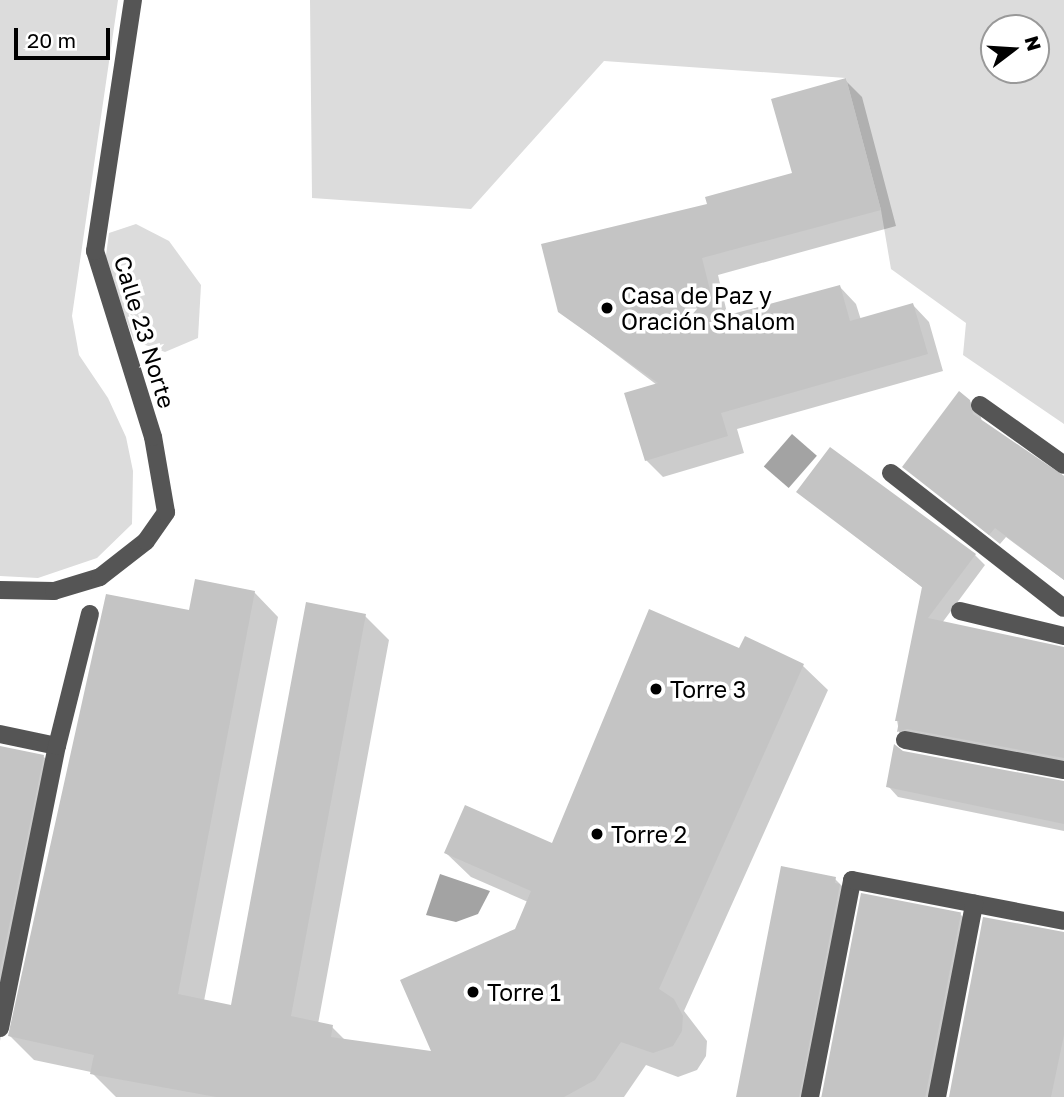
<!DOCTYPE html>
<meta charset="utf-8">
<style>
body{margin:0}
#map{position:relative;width:1064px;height:1097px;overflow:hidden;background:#fff;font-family:"Golos Text",sans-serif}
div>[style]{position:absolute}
.green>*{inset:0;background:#dcdcdc}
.water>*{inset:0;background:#a3a3a3;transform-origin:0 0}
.shadow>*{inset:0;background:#0003}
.building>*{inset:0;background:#c4c4c4;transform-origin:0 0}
.minor>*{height:18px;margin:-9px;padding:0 9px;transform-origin:9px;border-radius:9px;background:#555}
.dots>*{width:19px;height:19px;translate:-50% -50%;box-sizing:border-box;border:4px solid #fff;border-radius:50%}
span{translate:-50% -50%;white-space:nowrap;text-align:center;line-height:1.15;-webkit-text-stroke:7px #fff;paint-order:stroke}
.poi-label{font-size:23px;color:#000}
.left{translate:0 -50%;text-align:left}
.street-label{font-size:23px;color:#000}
.north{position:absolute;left:980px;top:14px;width:70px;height:70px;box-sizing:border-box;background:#fff;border:2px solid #999;border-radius:50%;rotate:73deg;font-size:19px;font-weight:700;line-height:28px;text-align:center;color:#000}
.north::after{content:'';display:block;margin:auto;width:24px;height:32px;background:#000;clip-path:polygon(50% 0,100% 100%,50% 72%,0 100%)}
.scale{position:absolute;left:14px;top:28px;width:96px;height:32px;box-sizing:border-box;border:4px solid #000;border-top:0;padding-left:9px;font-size:21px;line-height:24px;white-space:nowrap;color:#000;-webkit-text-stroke:5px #fff;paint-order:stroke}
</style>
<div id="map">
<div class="green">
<div style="clip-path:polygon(0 0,118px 0,72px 316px,79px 355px,108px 398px,126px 437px,133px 471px,132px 524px,97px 558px,38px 578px,0 576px)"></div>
<div style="clip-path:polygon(evenodd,310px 0,1064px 0,1064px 424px,963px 355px,966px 323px,891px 269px,881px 210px,846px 78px,604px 61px,471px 209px,312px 198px,310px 0,994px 28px,1036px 28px,1036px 70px,994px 70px,994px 28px)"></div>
<div style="clip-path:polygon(136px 224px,169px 241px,201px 285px,198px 338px,165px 352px,134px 341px,105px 263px,109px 233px)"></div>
</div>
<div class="water">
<div style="left:792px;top:434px;width:33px;height:43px;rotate:41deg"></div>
<div style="clip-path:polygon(440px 874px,490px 891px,478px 914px,456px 922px,426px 915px)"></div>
</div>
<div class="shadow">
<div style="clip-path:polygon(845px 80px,862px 97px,896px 226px,718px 275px,728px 317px,840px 287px,856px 304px,861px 320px,913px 305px,929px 322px,943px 371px,737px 429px,744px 453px,663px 477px,646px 460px,657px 385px,559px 311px,709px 206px,794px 174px)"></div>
<div style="clip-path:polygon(969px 401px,980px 412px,982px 423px,1064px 476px,1064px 580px,1006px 537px,1000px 544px,905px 467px)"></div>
<div style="clip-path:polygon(798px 492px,975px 555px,985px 565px,942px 623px,1064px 648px,1064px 766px,908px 742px,899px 732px,897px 720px,923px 588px)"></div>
<div style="clip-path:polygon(254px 592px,278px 617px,204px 1001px,233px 1007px,365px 616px,389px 640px,318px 1024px,332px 1027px,346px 1041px,433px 1053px,516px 931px,528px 902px,471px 877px,446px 853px,553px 845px,740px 650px,746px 638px,803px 666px,828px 690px,684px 1011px,707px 1041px,706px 1056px,697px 1070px,678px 1077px,646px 1065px,624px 1097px,116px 1097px,91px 1072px,34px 1060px,10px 1036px,190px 612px)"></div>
<div style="clip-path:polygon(0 747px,43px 756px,53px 767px,0 1041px)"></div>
<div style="clip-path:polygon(902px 753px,1064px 782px,1064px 831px,898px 797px,888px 786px)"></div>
<div style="clip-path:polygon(835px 879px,845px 889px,810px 1097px,738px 1097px)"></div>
<div style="clip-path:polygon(960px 914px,970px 924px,937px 1097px,823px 1097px)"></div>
<div style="clip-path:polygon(1064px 934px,1064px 1097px,950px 1097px)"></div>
</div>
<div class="building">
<div style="clip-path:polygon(846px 78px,881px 210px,702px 258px,717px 318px,840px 285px,850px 321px,913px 303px,928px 354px,721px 413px,728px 436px,645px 461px,624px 393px,658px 383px,558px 312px,541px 244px,707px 204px,705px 197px,792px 173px,771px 99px)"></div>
<div style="clip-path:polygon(959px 391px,970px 400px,973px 414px,1064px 476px,1064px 580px,995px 528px,989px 535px,902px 467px)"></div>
<div style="clip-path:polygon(830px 447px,976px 554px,928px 618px,1064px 647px,1064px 758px,907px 729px,897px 732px,899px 721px,895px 721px,922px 587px,796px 492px)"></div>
<div style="clip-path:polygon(195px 579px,255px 591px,178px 994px,231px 1005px,306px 602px,366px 614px,291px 1016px,333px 1025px,331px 1037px,431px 1051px,400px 980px,515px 929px,531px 891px,444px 853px,465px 805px,552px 843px,649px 609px,739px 648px,745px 636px,804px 664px,659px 989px,674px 999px,683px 1016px,682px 1031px,673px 1046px,653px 1053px,621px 1042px,595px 1080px,564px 1097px,216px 1097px,90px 1074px,94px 1055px,8px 1036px,106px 594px,189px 610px)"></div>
<div style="clip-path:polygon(894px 744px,903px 751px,1064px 781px,1064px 824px,886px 787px)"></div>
<div style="clip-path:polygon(0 746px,44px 755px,0 971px)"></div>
<div style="clip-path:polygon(781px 866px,836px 877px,835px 883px,840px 884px,799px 1097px,736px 1097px)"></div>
<div style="left:861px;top:893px;width:102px;height:208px;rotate:11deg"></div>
<div style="clip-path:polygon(983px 917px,1064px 932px,1064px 1035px,1051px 1097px,949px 1097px)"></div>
</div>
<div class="minor">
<div style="left:980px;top:405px;width:103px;rotate:35.5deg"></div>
<div style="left:891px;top:473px;width:219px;rotate:38deg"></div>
<div style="left:0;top:590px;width:54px;rotate:1.1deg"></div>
<div style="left:54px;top:591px;width:48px;rotate:-16.9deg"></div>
<div style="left:100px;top:577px;width:58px;rotate:-38deg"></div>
<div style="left:146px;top:541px;width:35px;rotate:-55deg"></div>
<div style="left:166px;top:512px;width:76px;rotate:-99.8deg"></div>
<div style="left:153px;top:437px;width:195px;rotate:-107.3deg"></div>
<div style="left:95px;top:251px;width:254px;rotate:-81.4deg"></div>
<div style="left:960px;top:611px;width:107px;rotate:13.5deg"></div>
<div style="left:0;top:734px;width:58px;rotate:11.9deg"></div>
<div style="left:905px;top:740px;width:162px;rotate:10.7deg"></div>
<div style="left:0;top:1028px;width:288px;rotate:-78.6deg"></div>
<div style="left:57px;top:746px;width:136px;rotate:-76deg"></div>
<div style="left:810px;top:1097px;width:221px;rotate:-79deg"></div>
<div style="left:852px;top:880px;width:216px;rotate:10.9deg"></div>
<div style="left:937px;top:1097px;width:197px;rotate:-79.1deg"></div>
</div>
<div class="dots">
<div style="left:607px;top:308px;background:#000"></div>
<div style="left:656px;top:689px;background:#000"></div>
<div style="left:597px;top:834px;background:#000"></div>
<div style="left:473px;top:992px;background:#000"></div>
</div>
<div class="poi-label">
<span class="left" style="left:621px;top:308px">Casa de Paz y<br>Oración Shalom</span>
<span class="left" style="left:670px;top:689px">Torre 3</span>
<span class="left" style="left:611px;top:834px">Torre 2</span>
<span class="left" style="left:487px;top:992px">Torre 1</span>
</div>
<div class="street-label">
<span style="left:145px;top:332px;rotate:73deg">Calle 23 Norte</span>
</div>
<div class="north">N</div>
<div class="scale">20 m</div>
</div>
